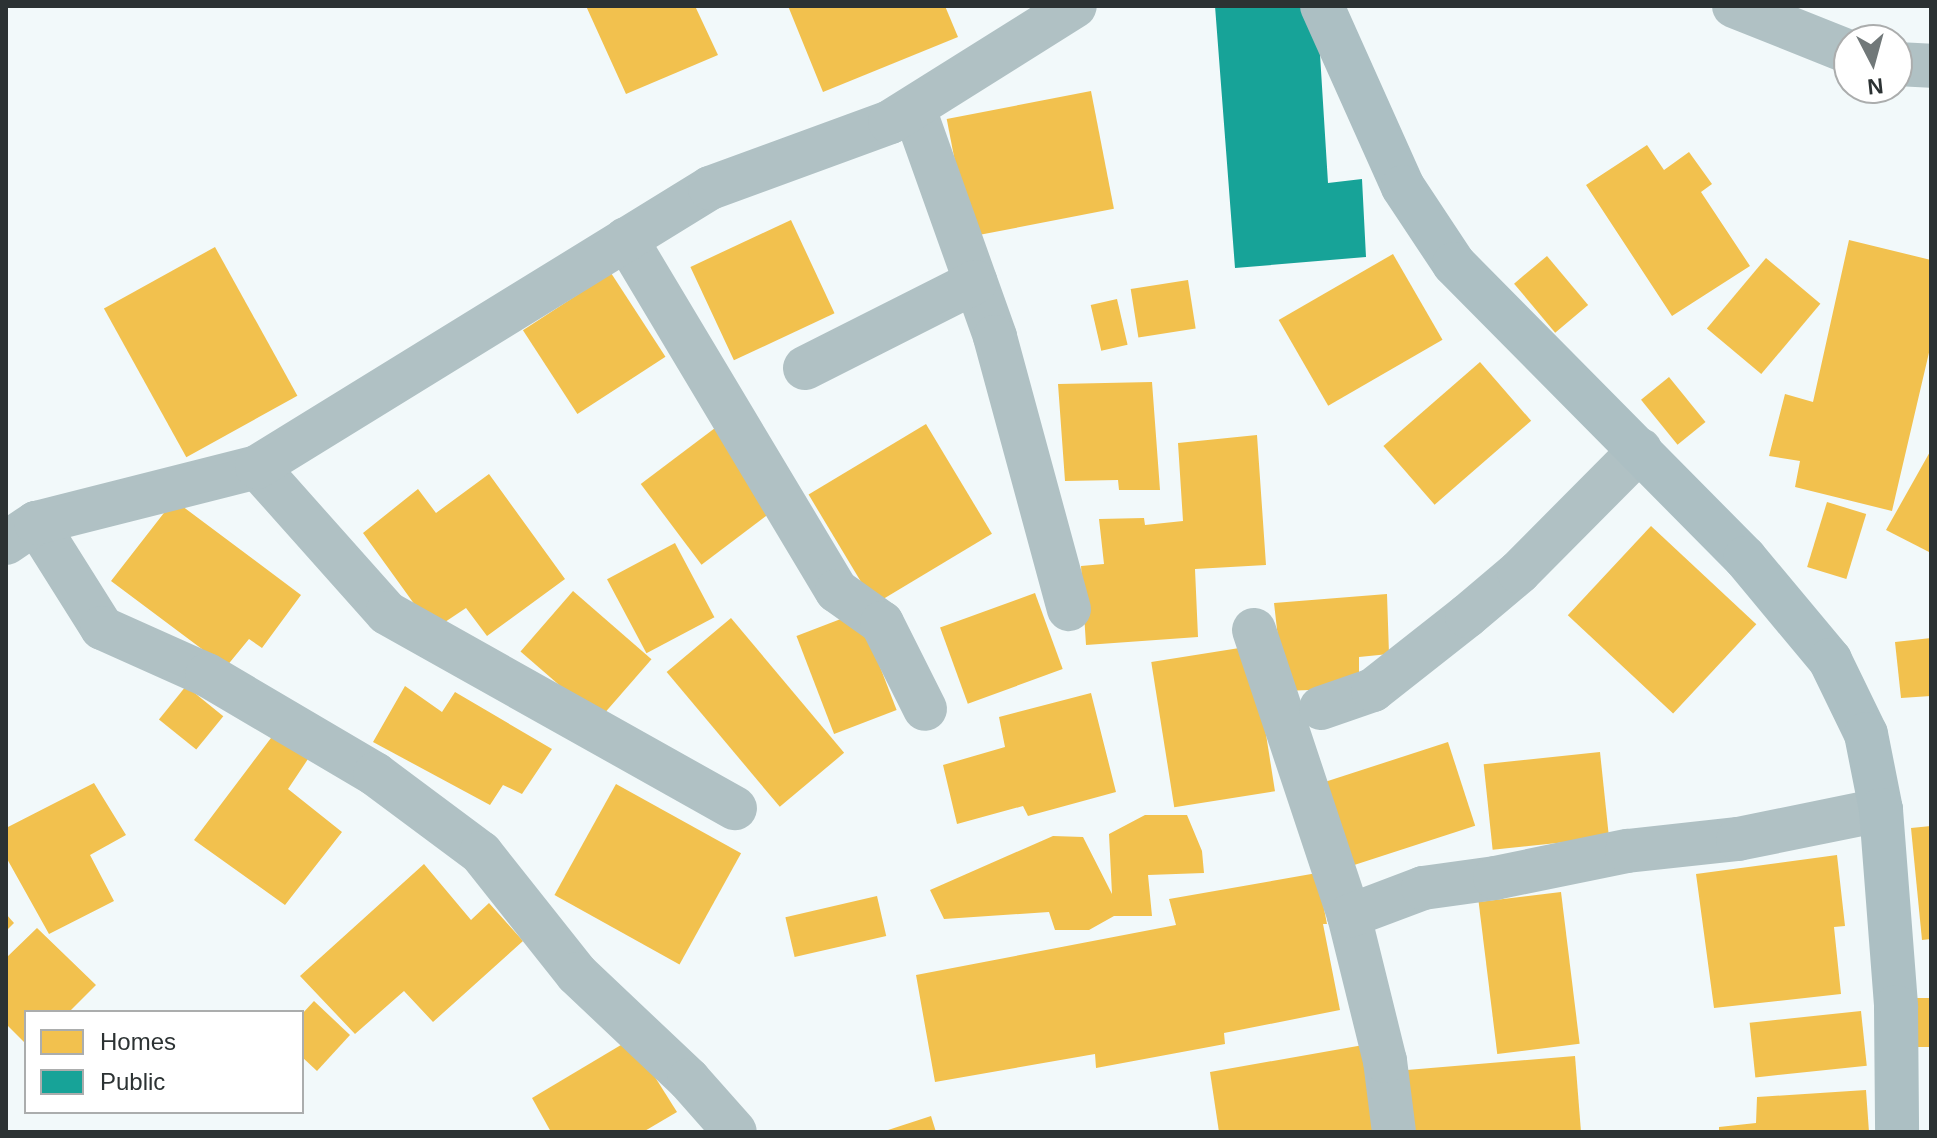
<!DOCTYPE html>
<style>
body{margin:0}
#map{position:relative;width:1937px;height:1138px;overflow:hidden;background:#f2f9fa;font-family:Helvetica,sans-serif}
div>[style]{position:absolute}
.homes>*{inset:0;background:#f2c14e;transform-origin:0 0}
.public>*{inset:0;background:#17a398}
.street>*{height:44px;margin:-22px;padding:0 22px;transform-origin:22px;border-radius:22px;background:#b0c1c4}
.secondary>*{height:44px;margin:-22px;padding:0 22px;transform-origin:22px;border-radius:22px;background:#acbfc3}
span{translate:-50% -50%;white-space:nowrap;text-align:center;line-height:1.15;-webkit-text-stroke:8px #fff;paint-order:stroke}
.frame{position:absolute;inset:0;border:8px solid #2c3233;pointer-events:none}
.legend{position:absolute;left:24px;top:1010px;width:280px;height:104px;box-sizing:border-box;background:#fff;border:2px solid #abadad;margin:0;padding:10px 14px;list-style:none;font-size:24px;color:#2c3233}
.legend li{display:flex;align-items:center;gap:16px;height:40px}
.legend b{width:40px;border:2px solid #abadad}
.north{position:absolute;left:1833px;top:24px;width:80px;height:80px;box-sizing:border-box;background:#fff;border:2px solid #abadad;border-radius:50%;rotate:174deg;font-size:22px;font-weight:700;line-height:32px;text-align:center;color:#2c3233}
.north::after{content:'';display:block;margin:auto;width:28px;height:36px;background:#717879;clip-path:polygon(50% 0,100% 100%,50% 72%,0 100%)}
</style>
<div id="map">
<div class="homes">
<div style="clip-path:polygon(586px 6px,695px 6px,718px 55px,626px 94px)"></div>
<div style="clip-path:polygon(788px 6px,945px 6px,958px 37px,823px 92px)"></div>
<div style="left:1091px;top:91px;width:120px;height:147px;rotate:79deg"></div>
<div style="clip-path:polygon(1647px 145px,1664px 170px,1689px 152px,1712px 184px,1701px 192px,1750px 266px,1672px 316px,1586px 185px)"></div>
<div style="left:791px;top:220px;width:103px;height:111px;rotate:65deg"></div>
<div style="clip-path:polygon(1849px 240px,1931px 260px,1931px 344px,1892px 511px,1795px 487px,1800px 461px,1769px 456px,1785px 394px,1813px 402px)"></div>
<div style="left:215px;top:247px;width:170px;height:127px;rotate:61deg"></div>
<div style="left:1393px;top:254px;width:99px;height:132px;rotate:60deg"></div>
<div style="left:1547px;top:256px;width:64px;height:43px;rotate:50deg"></div>
<div style="left:1766px;top:258px;width:71px;height:92px;rotate:40deg"></div>
<div style="left:611px;top:273px;width:100px;height:105px;rotate:57deg"></div>
<div style="left:1188px;top:280px;width:49px;height:58px;rotate:81deg"></div>
<div style="left:1117px;top:299px;width:47px;height:27px;rotate:77deg"></div>
<div style="left:1480px;top:362px;width:78px;height:128px;rotate:49deg"></div>
<div style="left:1669px;top:377px;width:58px;height:36px;rotate:51deg"></div>
<div style="clip-path:polygon(1152px 382px,1160px 490px,1119px 490px,1118px 480px,1065px 481px,1058px 384px)"></div>
<div style="left:926px;top:424px;width:128px;height:137px;rotate:59deg"></div>
<div style="left:715px;top:428px;width:101px;height:93px;rotate:53deg"></div>
<div style="clip-path:polygon(1257px 435px,1266px 565px,1195px 569px,1198px 637px,1086px 645px,1081px 566px,1104px 564px,1099px 519px,1144px 518px,1145px 525px,1183px 521px,1178px 443px)"></div>
<div style="clip-path:polygon(1931px 450px,1931px 553px,1886px 530px)"></div>
<div style="clip-path:polygon(489px 474px,565px 579px,487px 636px,466px 608px,433px 630px,363px 533px,418px 489px,436px 513px)"></div>
<div style="clip-path:polygon(174px 500px,301px 595px,262px 648px,249px 639px,226px 667px,111px 581px)"></div>
<div style="left:1827px;top:502px;width:41px;height:68px;rotate:17deg"></div>
<div style="left:1651px;top:526px;width:144px;height:122px;rotate:43deg"></div>
<div style="left:675px;top:543px;width:84px;height:77px;rotate:62deg"></div>
<div style="left:573px;top:591px;width:104px;height:80px;rotate:41deg"></div>
<div style="left:1035px;top:593px;width:81px;height:101px;rotate:70deg"></div>
<div style="clip-path:polygon(1387px 594px,1389px 654px,1359px 657px,1359px 688px,1284px 691px,1274px 603px)"></div>
<div style="left:859px;top:612px;width:105px;height:67px;rotate:69deg"></div>
<div style="left:731px;top:618px;width:176px;height:84px;rotate:50deg"></div>
<div style="clip-path:polygon(1931px 638px,1931px 696px,1901px 698px,1895px 642px)"></div>
<div style="left:1252px;top:646px;width:147px;height:102px;rotate:81deg"></div>
<div style="left:186px;top:686px;width:48px;height:43px;rotate:39deg"></div>
<div style="clip-path:polygon(405px 686px,442px 712px,455px 692px,552px 749px,522px 794px,503px 785px,490px 805px,373px 742px)"></div>
<div style="clip-path:polygon(1091px 693px,1116px 792px,1028px 816px,1023px 806px,957px 824px,943px 765px,1005px 747px,999px 717px)"></div>
<div style="clip-path:polygon(274px 734px,310px 756px,288px 789px,342px 832px,285px 905px,194px 840px)"></div>
<div style="left:1448px;top:742px;width:88px;height:128px;rotate:72deg"></div>
<div style="left:1600px;top:752px;width:86px;height:117px;rotate:84deg"></div>
<div style="clip-path:polygon(94px 783px,126px 835px,90px 855px,114px 901px,49px 934px,6px 857px,6px 828px)"></div>
<div style="left:616px;top:784px;width:143px;height:127px;rotate:29deg"></div>
<div style="clip-path:polygon(1145px 815px,1187px 815px,1202px 851px,1204px 873px,1148px 875px,1152px 916px,1114px 916px,1089px 930px,1055px 930px,1049px 912px,944px 919px,930px 890px,1053px 836px,1083px 837px,1112px 894px,1109px 834px)"></div>
<div style="clip-path:polygon(1931px 826px,1931px 939px,1922px 940px,1911px 828px)"></div>
<div style="clip-path:polygon(1837px 855px,1845px 926px,1834px 927px,1841px 994px,1714px 1008px,1696px 874px)"></div>
<div style="clip-path:polygon(424px 864px,471px 920px,489px 903px,523px 941px,433px 1022px,404px 991px,355px 1034px,300px 976px)"></div>
<div style="clip-path:polygon(1317px 873px,1327px 924px,1323px 924px,1340px 1010px,1224px 1033px,1225px 1044px,1096px 1068px,1095px 1054px,935px 1082px,916px 975px,1176px 925px,1169px 899px)"></div>
<div style="left:1561px;top:892px;width:153px;height:83px;rotate:83deg"></div>
<div style="left:877px;top:896px;width:41px;height:94px;rotate:77deg"></div>
<div style="clip-path:polygon(6px 914px,14px 923px,6px 931px)"></div>
<div style="clip-path:polygon(37px 928px,96px 985px,69px 1012px,26px 1012px,26px 1044px,6px 1024px,6px 958px)"></div>
<div style="left:1931px;top:998px;width:49px;height:25px;rotate:90deg"></div>
<div style="clip-path:polygon(314px 1001px,350px 1035px,317px 1071px,302px 1057px,302px 1014px)"></div>
<div style="left:1861px;top:1011px;width:55px;height:112px;rotate:84deg"></div>
<div style="clip-path:polygon(631px 1039px,677px 1112px,643px 1132px,551px 1132px,532px 1098px)"></div>
<div style="clip-path:polygon(1369px 1044px,1385px 1132px,1219px 1132px,1210px 1072px)"></div>
<div style="clip-path:polygon(1575px 1056px,1581px 1132px,1411px 1132px,1407px 1070px)"></div>
<div style="clip-path:polygon(1866px 1090px,1869px 1132px,1719px 1132px,1719px 1127px,1756px 1123px,1757px 1097px)"></div>
<div style="clip-path:polygon(931px 1116px,936px 1132px,885px 1132px,885px 1131px)"></div>
</div>
<div class="public">
<div style="clip-path:polygon(1215px 6px,1317px 6px,1328px 183px,1362px 179px,1366px 257px,1235px 268px)"></div>
</div>
<div class="street">
<div style="left:1734px;top:6px;width:124px;rotate:21.8deg"></div>
<div style="left:1897px;top:64px;width:34px;rotate:3deg"></div>
<div style="left:914px;top:109px;width:242px;rotate:70.4deg"></div>
<div style="left:995px;top:337px;width:282px;rotate:74.8deg"></div>
<div style="left:626px;top:239px;width:410px;rotate:59.1deg"></div>
<div style="left:837px;top:591px;width:55px;rotate:35.4deg"></div>
<div style="left:882px;top:623px;width:96px;rotate:63.4deg"></div>
<div style="left:805px;top:368px;width:191px;rotate:-26.8deg"></div>
<div style="left:257px;top:467px;width:195px;rotate:48.3deg"></div>
<div style="left:387px;top:613px;width:399px;rotate:29.3deg"></div>
<div style="left:36px;top:523px;width:124px;rotate:57.8deg"></div>
<div style="left:102px;top:628px;width:115px;rotate:24.1deg"></div>
<div style="left:207px;top:675px;width:195px;rotate:30.5deg"></div>
<div style="left:375px;top:774px;width:132px;rotate:36.7deg"></div>
<div style="left:481px;top:853px;width:154px;rotate:51.6deg"></div>
<div style="left:577px;top:974px;width:154px;rotate:43.4deg"></div>
<div style="left:689px;top:1080px;width:69px;rotate:48.5deg"></div>
<div style="left:6px;top:543px;width:36px;rotate:-34deg"></div>
<div style="left:36px;top:523px;width:228px;rotate:-14.2deg"></div>
<div style="left:257px;top:467px;width:532px;rotate:-31.63deg"></div>
<div style="left:710px;top:188px;width:192px;rotate:-20.1deg"></div>
<div style="left:890px;top:122px;width:218px;rotate:-32.1deg"></div>
<div style="left:1254px;top:630px;width:301px;rotate:71.6deg"></div>
<div style="left:1321px;top:708px;width:55px;rotate:-19.1deg"></div>
<div style="left:1373px;top:690px;width:120px;rotate:-38.2deg"></div>
<div style="left:1467px;top:616px;width:68px;rotate:-40.2deg"></div>
<div style="left:1519px;top:572px;width:172px;rotate:-45.2deg"></div>
<div style="left:1394px;top:1132px;width:72px;rotate:-97.2deg"></div>
<div style="left:1385px;top:1061px;width:149px;rotate:-103.9deg"></div>
<div style="left:1349px;top:916px;width:79px;rotate:-20.7deg"></div>
<div style="left:1423px;top:888px;width:73px;rotate:-7.9deg"></div>
<div style="left:1495px;top:878px;width:135px;rotate:-11.6deg"></div>
<div style="left:1627px;top:851px;width:112px;rotate:-6.2deg"></div>
<div style="left:1738px;top:839px;width:146px;rotate:-11.5deg"></div>
</div>
<div class="secondary">
<div style="left:1322px;top:6px;width:198px;rotate:65.9deg"></div>
<div style="left:1403px;top:187px;width:92px;rotate:56.5deg"></div>
<div style="left:1454px;top:264px;width:414px;rotate:45.3deg"></div>
<div style="left:1745px;top:558px;width:133px;rotate:50.2deg"></div>
<div style="left:1830px;top:660px;width:82px;rotate:64.1deg"></div>
<div style="left:1866px;top:734px;width:77px;rotate:78.8deg"></div>
<div style="left:1881px;top:810px;width:198px;rotate:85.6deg"></div>
<div style="left:1896px;top:1007px;width:125px;rotate:89.5deg"></div>
</div>
<div class="frame"></div>
<ul class="legend">
<li><b style="height:22px;background:#f2c14e"></b>Homes</li>
<li><b style="height:22px;background:#17a398"></b>Public</li>
</ul>
<div class="north">N</div>
</div>
